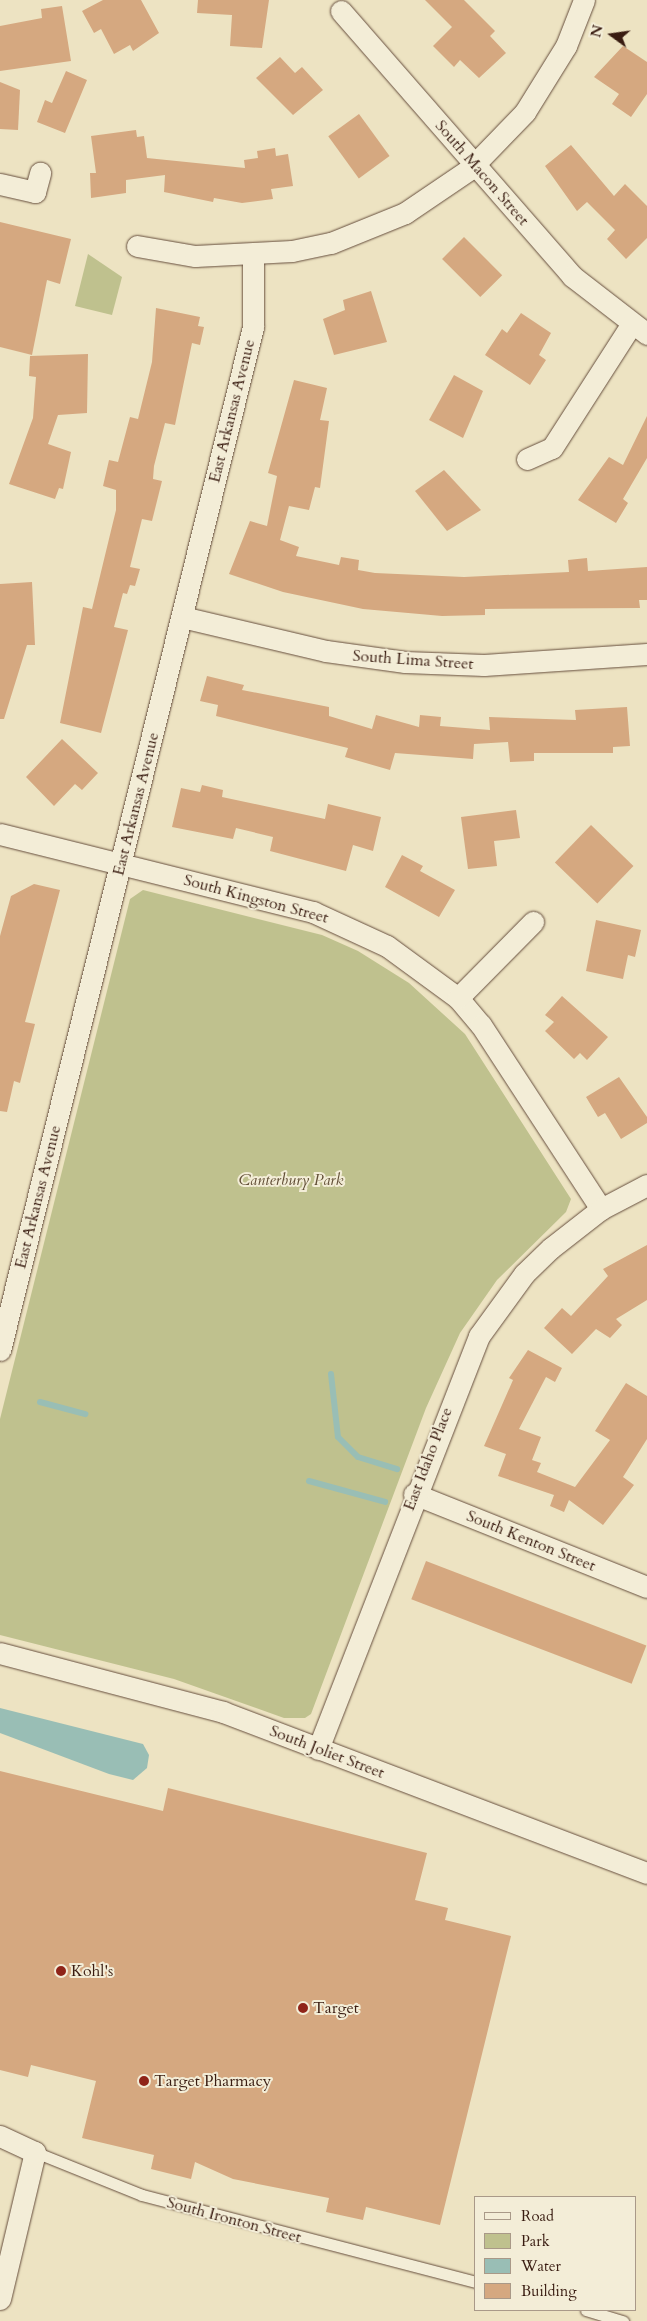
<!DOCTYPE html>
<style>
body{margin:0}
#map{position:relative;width:647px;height:2321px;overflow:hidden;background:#ede3c2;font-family:Cardo,serif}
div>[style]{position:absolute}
.green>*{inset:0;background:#bfc18e}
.water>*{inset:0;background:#99beb5}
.stream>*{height:6px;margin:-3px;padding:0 3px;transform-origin:3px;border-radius:3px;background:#99beb5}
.building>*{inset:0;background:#d5a880;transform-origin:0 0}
.roads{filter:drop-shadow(0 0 1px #664e3d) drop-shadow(0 0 1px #664e3d)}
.lane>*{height:11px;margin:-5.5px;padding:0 5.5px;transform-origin:5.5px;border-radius:5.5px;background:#f3edd7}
.street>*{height:21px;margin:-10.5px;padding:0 10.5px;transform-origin:10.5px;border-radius:10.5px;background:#f3edd7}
.dots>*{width:14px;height:14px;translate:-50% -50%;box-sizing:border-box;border:2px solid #f3edd7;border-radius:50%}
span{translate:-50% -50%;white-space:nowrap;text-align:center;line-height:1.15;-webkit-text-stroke:4px #f3edd7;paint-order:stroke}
.street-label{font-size:16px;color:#391c11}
.park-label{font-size:16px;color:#614e36;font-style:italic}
.poi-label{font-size:16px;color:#391c11}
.left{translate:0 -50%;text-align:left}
.legend{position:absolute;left:474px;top:2196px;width:162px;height:115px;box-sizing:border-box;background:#f3edd7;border:1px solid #a99988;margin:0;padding:6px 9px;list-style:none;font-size:15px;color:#391c11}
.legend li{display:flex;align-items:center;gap:10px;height:25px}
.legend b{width:25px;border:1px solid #a99988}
.north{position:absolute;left:587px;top:10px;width:50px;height:50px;-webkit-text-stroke:4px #f3edd7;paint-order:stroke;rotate:284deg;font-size:14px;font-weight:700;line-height:20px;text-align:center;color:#391c11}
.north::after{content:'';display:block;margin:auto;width:18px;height:22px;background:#391c11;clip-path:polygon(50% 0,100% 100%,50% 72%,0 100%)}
</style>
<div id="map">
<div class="green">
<div style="clip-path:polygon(88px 254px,122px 277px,112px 315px,75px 306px)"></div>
<div style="clip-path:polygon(143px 890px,322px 935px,358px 951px,409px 983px,465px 1034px,571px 1199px,566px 1212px,497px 1280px,460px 1333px,426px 1408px,311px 1714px,305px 1718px,284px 1718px,174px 1679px,0 1635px,0 1419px,130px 899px)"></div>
</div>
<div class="water">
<div style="clip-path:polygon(0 1708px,143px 1744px,149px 1755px,147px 1768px,133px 1780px,109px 1774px,0 1733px)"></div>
</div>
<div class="stream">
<div style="left:331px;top:1374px;width:63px;rotate:83.7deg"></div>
<div style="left:338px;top:1437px;width:28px;rotate:45deg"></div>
<div style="left:358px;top:1457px;width:41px;rotate:17.1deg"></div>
<div style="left:40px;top:1402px;width:47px;rotate:14.9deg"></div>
<div style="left:309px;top:1481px;width:79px;rotate:15.4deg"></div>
</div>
<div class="building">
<div style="clip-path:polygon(103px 0,141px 0,159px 33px,133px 51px,130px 45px,114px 54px,101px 29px,94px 33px,82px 11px)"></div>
<div style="clip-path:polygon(198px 0,269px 0,262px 48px,230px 46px,232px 15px,197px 13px)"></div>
<div style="clip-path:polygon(425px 0,464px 0,495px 31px,490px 36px,506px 53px,479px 78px,460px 60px,454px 67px,433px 46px,452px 27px)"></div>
<div style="clip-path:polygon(62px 6px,71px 61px,0 71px,0 26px,42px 18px,41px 9px)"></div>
<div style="clip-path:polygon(623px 46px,647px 62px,647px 94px,631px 117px,612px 104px,619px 94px,594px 77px)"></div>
<div style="clip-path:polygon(280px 57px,295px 73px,302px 67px,323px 90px,293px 115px,256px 78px)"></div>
<div style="clip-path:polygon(66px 71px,87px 80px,65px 133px,37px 122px,45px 100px,52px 103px)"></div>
<div style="clip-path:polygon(0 82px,20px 90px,18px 130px,0 129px)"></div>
<div style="left:359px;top:114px;width:52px;height:38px;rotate:54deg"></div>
<div style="clip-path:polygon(136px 130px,137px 137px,144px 136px,147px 158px,245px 168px,244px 160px,258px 158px,257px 151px,275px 148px,276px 156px,288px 154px,293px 186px,271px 189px,273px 199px,242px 203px,214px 198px,213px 202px,164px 192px,165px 175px,126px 180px,126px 193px,91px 198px,90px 173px,96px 173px,91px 136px)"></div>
<div style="clip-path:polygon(571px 145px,614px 196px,625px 184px,647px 206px,647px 238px,626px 259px,607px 239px,615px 230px,587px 202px,577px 211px,545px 166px)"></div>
<div style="clip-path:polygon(0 222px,71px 239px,60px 284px,47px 280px,32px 355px,0 347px)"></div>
<div style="left:464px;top:237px;width:54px;height:31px;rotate:45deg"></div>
<div style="clip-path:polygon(371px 291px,387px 342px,334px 355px,323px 319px,345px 310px,343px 300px)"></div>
<div style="clip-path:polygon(156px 308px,200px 317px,198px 326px,204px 327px,200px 345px,192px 343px,175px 425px,165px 423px,154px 466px,153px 479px,162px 481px,152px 521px,142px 519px,130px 567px,140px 569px,135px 586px,130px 585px,127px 594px,123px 593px,114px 627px,128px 630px,101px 733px,60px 723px,83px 607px,92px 609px,116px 510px,116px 490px,103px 486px,109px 460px,118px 462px,130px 417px,138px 419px,152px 362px)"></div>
<div style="clip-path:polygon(521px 313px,551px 333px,539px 355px,546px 360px,530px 385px,485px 355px,502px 329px,507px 333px)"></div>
<div style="clip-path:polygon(88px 354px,87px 413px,58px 415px,48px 444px,71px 452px,63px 489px,59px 488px,55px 499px,9px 484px,33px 418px,36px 377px,29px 376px,30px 356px)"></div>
<div style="clip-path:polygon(454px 375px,483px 391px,463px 438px,429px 420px)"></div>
<div style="clip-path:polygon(294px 380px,327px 388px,320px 420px,329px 421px,320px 488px,315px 487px,309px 510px,289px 506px,280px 540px,299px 547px,296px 556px,339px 565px,341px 557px,359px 560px,358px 570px,375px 573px,464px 577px,569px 572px,568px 560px,587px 558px,588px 571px,647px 567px,647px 600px,639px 600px,640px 608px,485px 609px,485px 615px,442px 616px,363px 609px,283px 592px,229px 574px,250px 521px,267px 526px,277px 476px,268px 473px)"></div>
<div style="clip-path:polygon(647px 416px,647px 458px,623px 499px,628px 503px,616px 523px,578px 500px,609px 457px,623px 465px)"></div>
<div style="clip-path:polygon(444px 470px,481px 510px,447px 531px,415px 491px)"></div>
<div style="clip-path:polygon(32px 582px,35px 645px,27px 645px,4px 719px,0 719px,0 584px)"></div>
<div style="clip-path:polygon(207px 676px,244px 685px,242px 690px,329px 707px,329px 716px,372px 729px,376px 715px,419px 727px,420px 715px,441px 717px,440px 726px,490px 730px,489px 717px,576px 720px,575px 710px,627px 707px,630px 746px,613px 747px,613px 753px,534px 753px,534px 761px,510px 762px,508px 742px,474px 744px,473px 759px,395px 753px,390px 770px,345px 757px,348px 748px,216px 716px,218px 705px,200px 701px)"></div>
<div style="clip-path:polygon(62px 739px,98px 773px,82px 790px,75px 784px,54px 806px,26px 777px)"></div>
<div style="clip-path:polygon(202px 785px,223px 790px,222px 797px,325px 819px,328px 804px,381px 817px,373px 851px,353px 845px,346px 871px,270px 851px,273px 837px,236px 828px,233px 839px,172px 827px,181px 788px,200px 792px)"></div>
<div style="clip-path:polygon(516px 810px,520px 838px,494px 841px,497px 866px,468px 869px,461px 817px)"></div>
<div style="left:591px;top:825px;width:59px;height:52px;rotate:44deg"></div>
<div style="clip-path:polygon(402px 855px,423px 866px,420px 871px,455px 890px,439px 917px,385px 887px)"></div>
<div style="clip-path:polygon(34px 884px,60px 890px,25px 1022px,35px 1024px,20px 1083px,14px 1081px,7px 1112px,0 1111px,0 936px,11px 896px)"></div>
<div style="clip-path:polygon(596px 920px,641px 930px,635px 957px,628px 955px,623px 979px,586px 971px)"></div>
<div style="clip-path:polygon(562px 996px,608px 1037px,587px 1060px,580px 1053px,574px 1059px,545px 1031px,554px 1022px,545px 1015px)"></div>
<div style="clip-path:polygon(619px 1077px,647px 1117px,647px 1123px,621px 1139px,605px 1113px,598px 1117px,586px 1097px)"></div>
<div style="clip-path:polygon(647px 1245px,647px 1300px,616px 1319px,622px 1325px,610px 1338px,596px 1329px,572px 1354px,544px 1328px,562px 1308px,571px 1316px,608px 1276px,603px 1269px)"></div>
<div style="clip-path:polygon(528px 1350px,562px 1368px,555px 1382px,546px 1377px,519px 1429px,541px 1437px,532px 1460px,541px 1463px,537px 1472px,575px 1487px,610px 1440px,595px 1431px,626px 1383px,647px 1396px,647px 1439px,623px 1477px,634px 1485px,603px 1525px,569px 1500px,564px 1512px,550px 1506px,554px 1495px,498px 1476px,506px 1454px,484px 1446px,513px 1380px,509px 1378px)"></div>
<div style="left:426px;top:1561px;width:236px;height:41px;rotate:21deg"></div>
<div style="clip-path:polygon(0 1771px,163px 1811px,168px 1788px,427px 1853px,415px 1900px,448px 1908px,445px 1920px,511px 1936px,440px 2225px,366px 2207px,363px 2220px,326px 2212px,329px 2198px,233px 2179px,195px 2162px,191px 2179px,151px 2169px,154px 2155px,82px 2138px,96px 2081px,31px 2065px,28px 2077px,0 2070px)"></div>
</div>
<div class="roads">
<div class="lane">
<div style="left:35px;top:2152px;width:115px;rotate:21.9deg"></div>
<div style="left:142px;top:2195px;width:345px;rotate:14.6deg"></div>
<div style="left:586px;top:2310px;width:39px;rotate:17deg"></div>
</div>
<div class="street">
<div style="left:341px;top:11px;width:352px;rotate:48.9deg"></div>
<div style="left:572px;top:276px;width:95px;rotate:37.7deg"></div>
<div style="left:0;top:184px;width:36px;rotate:13deg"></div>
<div style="left:35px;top:192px;width:20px;rotate:-75deg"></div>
<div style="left:137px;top:246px;width:59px;rotate:9.8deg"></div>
<div style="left:195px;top:256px;width:97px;rotate:-3deg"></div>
<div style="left:292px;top:251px;width:40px;rotate:-12deg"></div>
<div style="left:331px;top:243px;width:80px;rotate:-22.1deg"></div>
<div style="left:405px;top:213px;width:78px;rotate:-34.1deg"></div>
<div style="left:470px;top:169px;width:79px;rotate:-46deg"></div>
<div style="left:525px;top:112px;width:78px;rotate:-58.2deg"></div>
<div style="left:566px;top:46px;width:49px;rotate:-68.6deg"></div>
<div style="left:527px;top:459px;width:27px;rotate:-24deg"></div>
<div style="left:552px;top:448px;width:146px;rotate:-57.3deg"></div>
<div style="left:182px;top:617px;width:148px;rotate:13.3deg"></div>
<div style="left:326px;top:651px;width:80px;rotate:7.9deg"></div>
<div style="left:405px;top:662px;width:79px;rotate:2.2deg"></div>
<div style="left:484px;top:665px;width:163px;rotate:-3.9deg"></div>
<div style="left:0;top:834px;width:323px;rotate:14deg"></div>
<div style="left:313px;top:912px;width:81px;rotate:24.7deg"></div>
<div style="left:387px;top:946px;width:88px;rotate:36.2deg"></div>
<div style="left:458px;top:998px;width:35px;rotate:50deg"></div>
<div style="left:481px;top:1025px;width:220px;rotate:56.9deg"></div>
<div style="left:458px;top:998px;width:107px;rotate:-45.4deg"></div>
<div style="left:0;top:1350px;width:1054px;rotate:-76.11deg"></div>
<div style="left:253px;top:327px;width:71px;rotate:-90deg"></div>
<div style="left:414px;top:1494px;width:251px;rotate:21.8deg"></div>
<div style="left:0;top:1653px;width:231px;rotate:14.8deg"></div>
<div style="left:223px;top:1712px;width:454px;rotate:20.8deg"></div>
<div style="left:318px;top:1749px;width:443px;rotate:-68.7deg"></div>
<div style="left:479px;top:1336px;width:77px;rotate:-54deg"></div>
<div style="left:524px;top:1274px;width:37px;rotate:-44deg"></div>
<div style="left:551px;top:1248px;width:63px;rotate:-38deg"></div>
<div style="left:601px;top:1209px;width:52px;rotate:-27.6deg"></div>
<div style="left:0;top:2136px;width:38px;rotate:25deg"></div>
<div style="left:35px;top:2152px;width:151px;rotate:103.4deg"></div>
</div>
</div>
<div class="dots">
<div style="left:61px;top:1971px;background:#8f2418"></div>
<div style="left:303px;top:2008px;background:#8f2418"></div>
<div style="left:144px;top:2081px;background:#8f2418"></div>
</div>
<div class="street-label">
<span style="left:482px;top:173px;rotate:49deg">South Macon Street</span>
<span style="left:232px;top:411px;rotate:-76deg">East Arkansas Avenue</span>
<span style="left:413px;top:660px;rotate:4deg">South Lima Street</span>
<span style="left:136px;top:804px;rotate:-76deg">East Arkansas Avenue</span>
<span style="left:256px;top:899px;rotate:15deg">South Kingston Street</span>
<span style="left:38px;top:1197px;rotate:-76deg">East Arkansas Avenue</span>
<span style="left:428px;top:1459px;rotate:-69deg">East Idaho Place</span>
<span style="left:531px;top:1541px;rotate:22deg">South Kenton Street</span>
<span style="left:327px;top:1752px;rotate:21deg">South Joliet Street</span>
<span style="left:234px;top:2220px;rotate:15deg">South Ironton Street</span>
</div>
<div class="park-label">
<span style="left:291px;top:1180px">Canterbury Park</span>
</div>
<div class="poi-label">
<span class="left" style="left:71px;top:1971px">Kohl's</span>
<span class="left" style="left:313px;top:2008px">Target</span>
<span class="left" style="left:154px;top:2081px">Target Pharmacy</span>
</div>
<ul class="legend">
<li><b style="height:6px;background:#f3edd7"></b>Road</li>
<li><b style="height:14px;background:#bfc18e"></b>Park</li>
<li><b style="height:14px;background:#99beb5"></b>Water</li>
<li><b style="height:14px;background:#d5a880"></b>Building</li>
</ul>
<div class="north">N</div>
</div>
